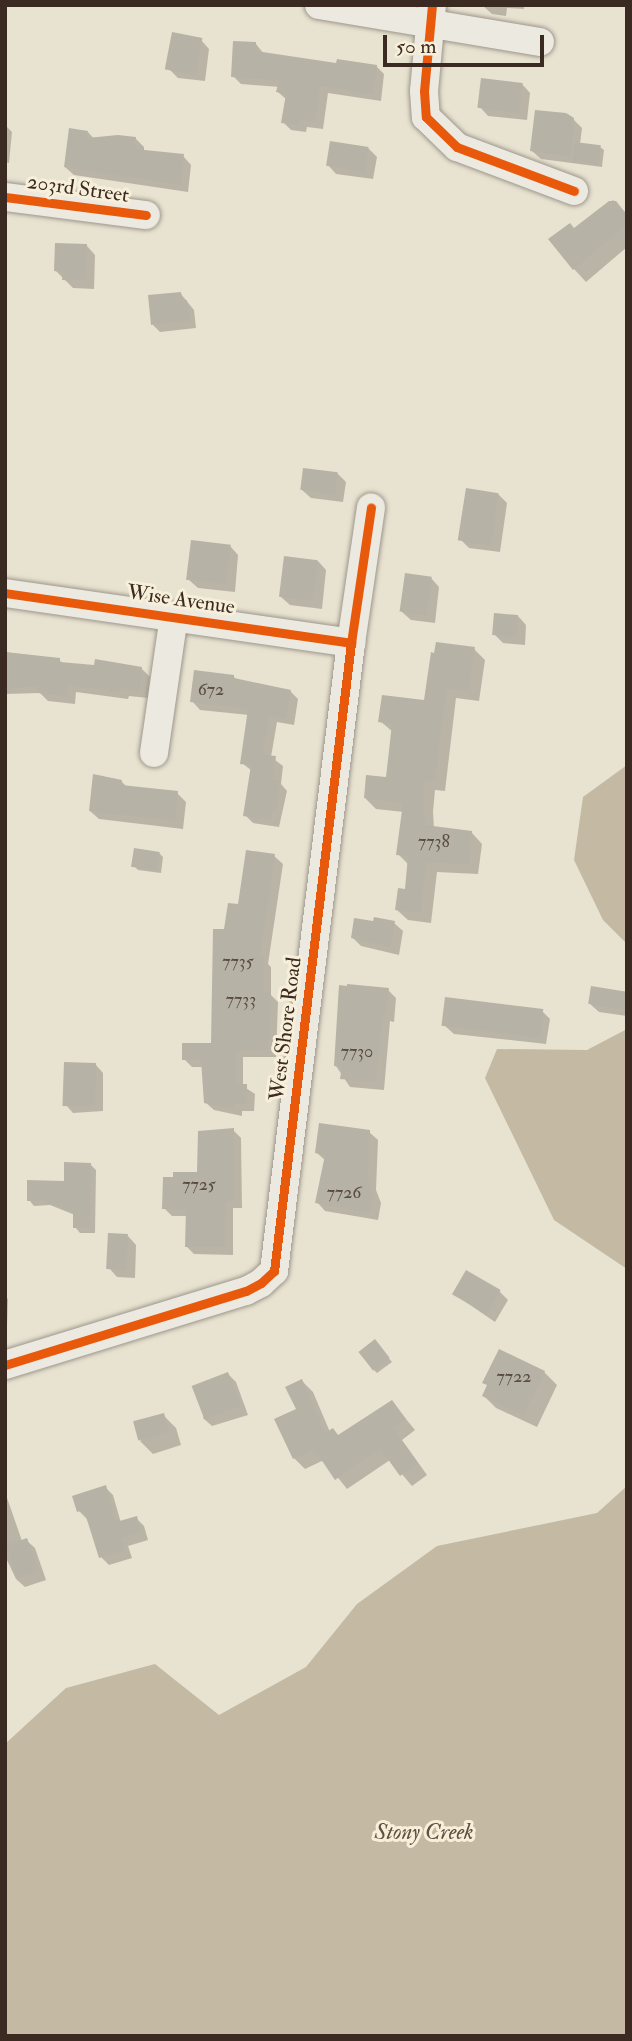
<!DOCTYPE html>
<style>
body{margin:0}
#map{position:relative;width:632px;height:2041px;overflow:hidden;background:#e8e2d0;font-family:"IM FELL Double Pica",serif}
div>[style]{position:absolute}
.water>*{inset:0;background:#c4b9a2}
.shadow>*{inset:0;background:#0003}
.building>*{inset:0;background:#b7b2a6;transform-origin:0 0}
.roads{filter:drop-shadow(0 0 2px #9d978c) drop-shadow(0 0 2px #9d978c)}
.minor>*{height:28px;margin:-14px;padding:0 14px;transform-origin:14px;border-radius:14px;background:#ece9e0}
.cycleway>*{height:9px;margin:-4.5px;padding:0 4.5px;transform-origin:4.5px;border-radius:4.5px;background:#e8590c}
span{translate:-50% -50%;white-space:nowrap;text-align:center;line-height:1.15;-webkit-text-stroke:6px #f7efd9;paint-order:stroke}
.number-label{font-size:18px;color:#5a4c43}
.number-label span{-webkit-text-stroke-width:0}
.street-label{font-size:21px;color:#3b2a22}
.water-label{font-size:23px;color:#5f5042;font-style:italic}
.frame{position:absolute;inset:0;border:7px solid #3b2a22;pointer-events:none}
.scale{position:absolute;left:383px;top:35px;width:161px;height:32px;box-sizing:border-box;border:4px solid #3b2a22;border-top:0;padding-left:9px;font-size:21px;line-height:24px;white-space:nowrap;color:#3b2a22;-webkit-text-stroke:5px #f7efd9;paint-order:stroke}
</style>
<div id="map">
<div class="water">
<div style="clip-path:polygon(627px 765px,627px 944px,603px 920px,574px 860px,583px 797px)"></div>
<div style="clip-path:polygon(627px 1029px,627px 1269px,554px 1220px,485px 1078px,497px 1049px,587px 1050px)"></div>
<div style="clip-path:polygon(627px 1486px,627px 2036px,5px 2036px,5px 1744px,66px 1688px,155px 1664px,219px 1715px,306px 1667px,357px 1604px,437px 1546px,597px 1513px)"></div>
</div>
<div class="shadow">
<div style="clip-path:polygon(482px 5px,524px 5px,524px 9px,507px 8px,506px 16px,492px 14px)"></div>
<div style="clip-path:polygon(174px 34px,201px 40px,209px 49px,205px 81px,178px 78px,169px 69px)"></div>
<div style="clip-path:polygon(256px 44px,264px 54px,338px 65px,376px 66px,384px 74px,381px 101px,328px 93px,323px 129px,307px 127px,306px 132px,291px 130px,283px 122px,287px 100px,278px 92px,280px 87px,241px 84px,233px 76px)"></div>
<div style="clip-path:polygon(522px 84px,530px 93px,527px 120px,488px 116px,480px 107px)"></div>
<div style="clip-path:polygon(573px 119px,582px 128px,580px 144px,600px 147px,604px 150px,602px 167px,541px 159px,532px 151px)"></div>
<div style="clip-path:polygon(5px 125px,12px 132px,9px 163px,5px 162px)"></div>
<div style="clip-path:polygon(88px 132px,94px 139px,136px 139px,144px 147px,144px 151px,183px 156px,191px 165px,188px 192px,74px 175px,65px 167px)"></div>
<div style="clip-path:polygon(368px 148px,377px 157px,373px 179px,336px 174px,328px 165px)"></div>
<div style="clip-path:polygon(613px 200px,627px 214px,627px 247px,586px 282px,574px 269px,574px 230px)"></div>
<div style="clip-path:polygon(87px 246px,95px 255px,94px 289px,73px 288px,55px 270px)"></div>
<div style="clip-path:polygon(181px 294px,194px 310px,196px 328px,160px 332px,153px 325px)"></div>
<div style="clip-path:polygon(337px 473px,346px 482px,343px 502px,311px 498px,302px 490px)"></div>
<div style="clip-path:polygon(498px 494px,507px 503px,500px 552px,469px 548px,460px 539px)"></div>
<div style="clip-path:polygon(230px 546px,238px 555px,235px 592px,198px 588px,189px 580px)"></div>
<div style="clip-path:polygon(318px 561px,326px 570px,322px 609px,290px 605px,281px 597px)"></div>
<div style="clip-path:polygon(431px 578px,439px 587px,435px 623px,411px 620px,402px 612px)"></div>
<div style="clip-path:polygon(518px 616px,526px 625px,525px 645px,503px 643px,494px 634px)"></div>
<div style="clip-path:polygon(474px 649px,485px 660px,479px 701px,456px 698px,445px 791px,435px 790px,433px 812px,434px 828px,472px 833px,482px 844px,478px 874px,437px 872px,431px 923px,408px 920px,397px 910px,407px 891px,409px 865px,398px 854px,404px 812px,376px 809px,365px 798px,388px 779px,393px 732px,380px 721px,426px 702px)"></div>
<div style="clip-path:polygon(5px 652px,59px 660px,64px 664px,142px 669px,150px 677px,148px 698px,129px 696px,128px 699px,76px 692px,75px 704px,48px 701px,40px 693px,5px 694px)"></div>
<div style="clip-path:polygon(233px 676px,238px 681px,290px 691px,298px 699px,294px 725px,277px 722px,271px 757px,283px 766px,281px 784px,287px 791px,279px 827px,253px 823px,245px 815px,252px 771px,242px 763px,249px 715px,200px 710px,192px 701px)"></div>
<div style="clip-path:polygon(121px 781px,127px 787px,177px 793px,186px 802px,183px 829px,99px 819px,90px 811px)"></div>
<div style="clip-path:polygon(159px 853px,163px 857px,161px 873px,138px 870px,134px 866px)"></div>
<div style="clip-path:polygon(274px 856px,283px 864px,268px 964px,271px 967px,271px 995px,278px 1002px,276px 1057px,243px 1057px,243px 1086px,255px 1094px,254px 1111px,242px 1111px,242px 1116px,214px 1110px,205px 1102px,203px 1067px,192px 1067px,184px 1059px,213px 1044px,225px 931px)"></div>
<div style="clip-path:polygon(394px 923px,403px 931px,399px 955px,361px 946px,353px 938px)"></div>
<div style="clip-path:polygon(388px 990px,396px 998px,394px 1022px,390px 1021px,384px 1090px,350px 1087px,336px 1066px)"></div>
<div style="clip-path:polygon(627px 993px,627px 1016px,599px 1012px,590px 1004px)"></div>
<div style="clip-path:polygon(542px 1011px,550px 1019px,546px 1044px,454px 1034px,445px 1026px)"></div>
<div style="clip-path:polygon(96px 1065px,103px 1073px,103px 1111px,73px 1113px,66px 1105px)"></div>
<div style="clip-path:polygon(233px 1130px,241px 1138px,242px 1208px,233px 1208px,233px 1255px,194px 1254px,186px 1246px,187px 1216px,172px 1216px,164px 1208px,199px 1174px)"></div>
<div style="clip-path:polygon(369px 1132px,378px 1140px,376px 1190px,381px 1203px,378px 1220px,325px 1211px,317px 1202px,326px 1161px,317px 1153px)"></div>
<div style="clip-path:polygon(91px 1165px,96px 1170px,95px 1233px,80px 1233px,75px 1227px,75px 1215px,50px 1205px,34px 1206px,29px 1200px,66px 1182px)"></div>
<div style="clip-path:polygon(128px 1236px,136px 1245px,135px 1278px,117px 1277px,109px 1268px)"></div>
<div style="clip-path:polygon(500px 1292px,508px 1300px,495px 1322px,454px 1294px)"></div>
<div style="clip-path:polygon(5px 1296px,8px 1299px,7px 1326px,5px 1326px)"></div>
<div style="clip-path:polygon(378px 1345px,392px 1362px,377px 1373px,374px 1370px)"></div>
<div style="clip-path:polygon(499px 1351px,544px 1372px,557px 1385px,537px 1427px,496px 1408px,484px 1396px)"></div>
<div style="clip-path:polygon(228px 1374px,236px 1382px,248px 1415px,212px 1426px,203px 1418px)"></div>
<div style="clip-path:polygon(302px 1381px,313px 1392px,330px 1432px,339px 1436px,392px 1402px,415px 1430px,402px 1440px,427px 1475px,412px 1486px,390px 1460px,347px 1489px,324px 1460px,305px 1469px,294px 1458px)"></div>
<div style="clip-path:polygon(163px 1415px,176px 1428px,181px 1445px,153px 1454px,140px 1441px)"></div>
<div style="clip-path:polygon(105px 1487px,113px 1495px,121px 1523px,136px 1518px,144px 1526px,148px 1540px,128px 1546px,132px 1558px,109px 1565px,101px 1557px,87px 1519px,79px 1511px)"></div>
<div style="clip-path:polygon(5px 1492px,22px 1541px,26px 1540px,35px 1548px,46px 1580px,25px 1587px,16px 1579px,5px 1556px)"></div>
</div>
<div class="building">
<div style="left:172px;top:32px;width:31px;height:38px;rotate:11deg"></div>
<div style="clip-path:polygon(233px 41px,256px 42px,256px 51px,336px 63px,337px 59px,377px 65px,373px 94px,320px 86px,315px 122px,299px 120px,299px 125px,281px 123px,286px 94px,276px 92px,279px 80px,231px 77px)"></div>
<div style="left:481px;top:78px;width:42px;height:30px;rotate:7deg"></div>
<div style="clip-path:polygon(535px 110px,566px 113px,574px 118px,570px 157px,530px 151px)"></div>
<div style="clip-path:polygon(69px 128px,88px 131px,87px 138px,118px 135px,136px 137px,135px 149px,184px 154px,180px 185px,64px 167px)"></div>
<div style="left:330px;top:141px;width:39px;height:25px;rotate:9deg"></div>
<div style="left:575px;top:142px;width:26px;height:20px;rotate:7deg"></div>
<div style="clip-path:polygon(609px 201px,616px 201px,627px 215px,627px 224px,573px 270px,548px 239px,570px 223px,574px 228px)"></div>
<div style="clip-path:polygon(55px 243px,87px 244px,86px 281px,62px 280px,63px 272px,54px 271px)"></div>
<div style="clip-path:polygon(181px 292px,182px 301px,187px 300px,189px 321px,151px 325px,148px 295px)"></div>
<div style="left:303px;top:468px;width:35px;height:22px;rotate:7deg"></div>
<div style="left:466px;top:488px;width:33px;height:53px;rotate:9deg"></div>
<div style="left:191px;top:540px;width:40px;height:40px;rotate:7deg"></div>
<div style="left:284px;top:556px;width:34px;height:41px;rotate:7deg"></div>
<div style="left:405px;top:573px;width:27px;height:39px;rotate:8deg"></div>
<div style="left:494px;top:613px;width:24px;height:22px;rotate:5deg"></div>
<div style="clip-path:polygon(436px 642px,475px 647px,469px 691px,446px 688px,435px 781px,425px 780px,423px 800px,425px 825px,472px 831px,468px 864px,427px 862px,420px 913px,395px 910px,398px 888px,405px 889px,408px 856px,396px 855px,403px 803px,364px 798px,366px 775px,386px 777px,392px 724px,378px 722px,382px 695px,424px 700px,431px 652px,434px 653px)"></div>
<div style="clip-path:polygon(5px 652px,60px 658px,60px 662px,94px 665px,95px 659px,142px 667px,140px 691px,121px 689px,120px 692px,68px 685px,67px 697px,38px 693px,39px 685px,5px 689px)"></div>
<div style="clip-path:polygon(194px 670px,234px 675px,234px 678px,291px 690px,286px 718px,269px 715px,263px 755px,276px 756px,273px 780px,280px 781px,276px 810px,273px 810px,271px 820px,243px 816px,251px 765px,240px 764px,248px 709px,190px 702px)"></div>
<div style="clip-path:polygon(93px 774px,122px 780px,121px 785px,178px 791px,175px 821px,89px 811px)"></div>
<div style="left:134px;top:848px;width:26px;height:19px;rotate:9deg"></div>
<div style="clip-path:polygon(246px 850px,275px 854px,260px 957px,263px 957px,264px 992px,270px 992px,270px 1011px,268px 1050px,236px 1050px,235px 1084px,247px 1084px,247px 1104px,234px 1104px,234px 1109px,204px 1103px,201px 1060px,182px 1060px,182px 1043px,211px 1043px,213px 929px,224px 929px,228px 903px,238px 904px)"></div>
<div style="clip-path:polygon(374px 917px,395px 921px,391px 947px,351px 938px,354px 918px,373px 921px)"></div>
<div style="clip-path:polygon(347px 984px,389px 988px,386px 1014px,382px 1014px,376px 1082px,340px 1079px,342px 1067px,334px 1066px,339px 985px,347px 986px)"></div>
<div style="left:591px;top:986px;width:36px;height:18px;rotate:9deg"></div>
<div style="left:445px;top:997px;width:99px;height:29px;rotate:7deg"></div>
<div style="left:64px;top:1062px;width:32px;height:44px;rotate:2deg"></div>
<div style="clip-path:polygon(319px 1123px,370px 1130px,368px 1182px,372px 1183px,370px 1192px,373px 1193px,370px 1213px,315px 1203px,325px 1155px,315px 1153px)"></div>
<div style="clip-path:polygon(234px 1128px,234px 1201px,226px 1201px,225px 1247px,185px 1247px,186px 1209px,162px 1209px,163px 1177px,173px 1177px,173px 1172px,197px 1172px,198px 1131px)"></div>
<div style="clip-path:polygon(64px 1162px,91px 1163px,90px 1228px,73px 1228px,73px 1212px,44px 1201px,27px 1201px,27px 1180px,64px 1181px)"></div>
<div style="left:108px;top:1233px;width:20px;height:36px;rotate:3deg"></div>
<div style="left:466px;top:1270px;width:40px;height:28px;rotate:30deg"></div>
<div style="left:375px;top:1339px;width:24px;height:21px;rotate:52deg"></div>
<div style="clip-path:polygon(499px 1349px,545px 1371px,524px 1416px,482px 1396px,487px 1385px,482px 1383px)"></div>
<div style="left:228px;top:1372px;width:36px;height:39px;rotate:69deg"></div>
<div style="clip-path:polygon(302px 1379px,325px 1433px,333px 1428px,338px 1435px,392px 1400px,406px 1419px,393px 1428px,418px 1463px,400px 1476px,380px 1448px,335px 1480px,314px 1449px,293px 1459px,274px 1419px,296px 1409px,285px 1387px)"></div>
<div style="left:164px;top:1413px;width:20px;height:32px;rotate:75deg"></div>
<div style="clip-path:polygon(106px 1485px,116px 1522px,137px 1516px,141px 1532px,121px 1538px,125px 1550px,99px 1558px,84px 1510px,77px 1512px,72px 1496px)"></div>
<div style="left:27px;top:1538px;width:35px;height:23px;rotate:70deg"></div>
</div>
<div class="roads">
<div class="minor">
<div style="left:319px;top:5px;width:224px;rotate:9.5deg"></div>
<div style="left:432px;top:5px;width:86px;rotate:95.3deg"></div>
<div style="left:424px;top:91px;width:26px;rotate:86deg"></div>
<div style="left:426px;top:117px;width:43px;rotate:44.1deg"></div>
<div style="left:457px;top:147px;width:125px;rotate:20.6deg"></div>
<div style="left:5px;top:197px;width:142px;rotate:7.3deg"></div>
<div style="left:5px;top:593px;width:350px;rotate:8.2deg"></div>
<div style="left:154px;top:753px;width:138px;rotate:-81.7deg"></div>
<div style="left:5px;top:1365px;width:252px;rotate:-17.1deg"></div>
<div style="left:246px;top:1291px;width:17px;rotate:-28deg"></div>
<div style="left:261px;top:1283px;width:18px;rotate:-43deg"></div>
<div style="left:274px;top:1271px;width:633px;rotate:-83.01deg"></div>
<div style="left:351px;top:643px;width:137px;rotate:-81.6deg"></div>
</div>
</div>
<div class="cycleway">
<div style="left:432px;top:5px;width:86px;rotate:95.3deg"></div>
<div style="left:424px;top:91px;width:26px;rotate:86deg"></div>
<div style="left:426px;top:117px;width:43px;rotate:44.1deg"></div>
<div style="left:457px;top:147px;width:125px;rotate:20.6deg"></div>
<div style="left:5px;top:197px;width:142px;rotate:7.3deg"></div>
<div style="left:5px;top:593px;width:350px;rotate:8.2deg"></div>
<div style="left:5px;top:1365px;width:252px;rotate:-17.1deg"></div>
<div style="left:246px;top:1291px;width:17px;rotate:-28deg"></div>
<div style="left:261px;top:1283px;width:18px;rotate:-43deg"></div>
<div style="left:274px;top:1271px;width:633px;rotate:-83.01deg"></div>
<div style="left:351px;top:643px;width:137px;rotate:-81.6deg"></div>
</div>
<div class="number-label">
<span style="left:211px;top:690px">672</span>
<span style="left:434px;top:842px">7738</span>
<span style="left:238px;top:962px">7735</span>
<span style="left:241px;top:1000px">7733</span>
<span style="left:357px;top:1052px">7730</span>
<span style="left:199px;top:1185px">7725</span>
<span style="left:344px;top:1193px">7726</span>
<span style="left:514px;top:1377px">7722</span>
</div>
<div class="street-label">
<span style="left:78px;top:189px;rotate:8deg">203rd Street</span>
<span style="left:181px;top:600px;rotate:8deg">Wise Avenue</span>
<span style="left:286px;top:1029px;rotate:-83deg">West Shore Road</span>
</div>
<div class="water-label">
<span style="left:424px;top:1832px">Stony Creek</span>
</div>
<div class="frame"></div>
<div class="scale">50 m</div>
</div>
